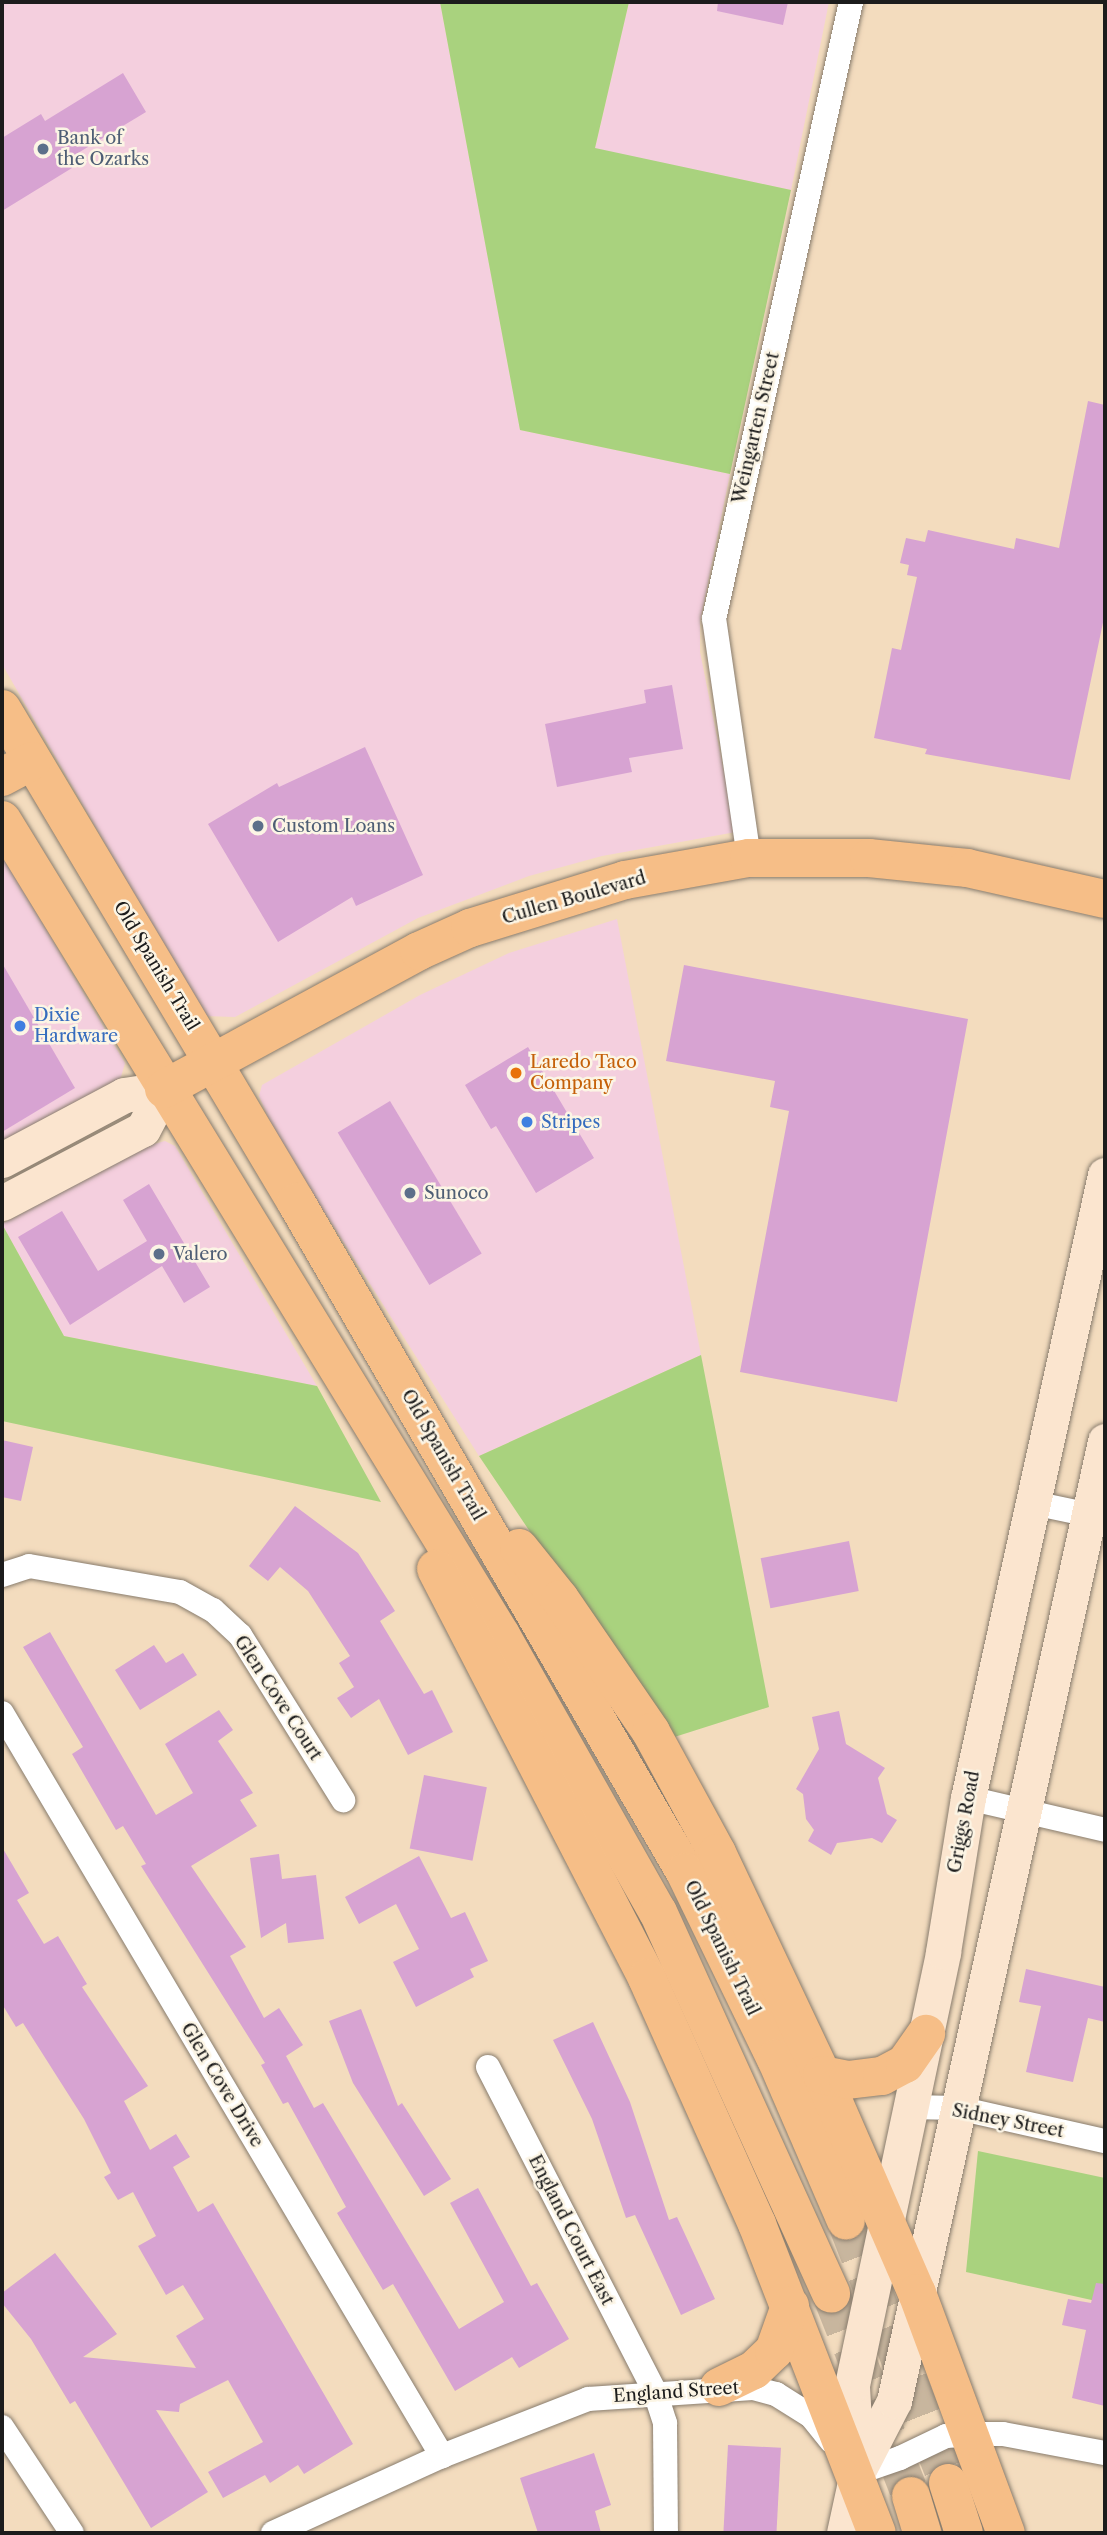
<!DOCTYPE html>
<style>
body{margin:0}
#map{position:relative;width:1107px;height:2535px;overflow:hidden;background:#f3dcbe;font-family:"Libre Caslon Text",serif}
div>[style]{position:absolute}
.built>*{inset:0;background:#f4cfde}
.green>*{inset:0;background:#a9d27e}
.building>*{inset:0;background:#d7a3d2;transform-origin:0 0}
.primary-tunnel>*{height:38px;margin-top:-19px;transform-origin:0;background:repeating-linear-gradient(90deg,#c8b69e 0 38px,transparent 0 57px)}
.roads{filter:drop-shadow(0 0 2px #887c6d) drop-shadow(0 0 2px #887c6d)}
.street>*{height:24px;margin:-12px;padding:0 12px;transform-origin:12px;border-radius:12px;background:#fff}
.secondary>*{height:35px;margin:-17.5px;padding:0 17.5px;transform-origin:17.5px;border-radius:17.5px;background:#fbe5cf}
.primary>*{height:38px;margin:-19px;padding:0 19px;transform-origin:19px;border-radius:19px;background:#f6be87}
.dots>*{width:19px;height:19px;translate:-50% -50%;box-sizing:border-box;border:4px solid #fcf5e5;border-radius:50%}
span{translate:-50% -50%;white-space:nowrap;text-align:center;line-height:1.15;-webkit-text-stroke:5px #fcf5e5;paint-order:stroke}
.service-label{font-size:18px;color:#4e5e75}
.left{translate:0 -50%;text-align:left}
.street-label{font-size:18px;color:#1c1c1c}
.shop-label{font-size:18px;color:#366cbe}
.food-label{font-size:18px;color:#c56008}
.frame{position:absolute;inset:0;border:4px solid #1c1c1c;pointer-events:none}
</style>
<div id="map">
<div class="built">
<div style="clip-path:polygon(2px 2px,440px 2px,520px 430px,730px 474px,700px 622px,700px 652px,736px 832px,602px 856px,529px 876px,418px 918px,235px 1017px,204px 1016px,2px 664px)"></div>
<div style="clip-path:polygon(629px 2px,829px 2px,791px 190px,595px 149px)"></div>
<div style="clip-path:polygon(2px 855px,125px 1063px,121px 1077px,112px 1085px,2px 1145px)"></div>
<div style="clip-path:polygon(617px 919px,701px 1355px,479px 1456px,275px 1134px,259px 1096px,262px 1085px,420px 995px,509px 953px)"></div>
<div style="clip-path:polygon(165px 1141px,175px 1146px,317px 1386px,64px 1336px,2px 1224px,142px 1147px)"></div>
</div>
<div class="green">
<div style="clip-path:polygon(440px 2px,629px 2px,595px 148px,791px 190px,730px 474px,520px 430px)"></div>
<div style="clip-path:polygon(2px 1224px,64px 1336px,317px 1386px,381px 1502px,2px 1421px)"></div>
<div style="clip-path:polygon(701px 1355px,769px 1707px,665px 1740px,642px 1698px,479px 1456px)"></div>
<div style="clip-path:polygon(978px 2151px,1105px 2178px,1105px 2303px,966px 2272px)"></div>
</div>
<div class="building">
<div style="clip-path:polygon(718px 2px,788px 2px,783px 25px,717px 11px)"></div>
<div style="clip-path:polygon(123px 73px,146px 112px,68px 159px,72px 168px,2px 211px,2px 138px,41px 114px,45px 121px)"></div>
<div style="clip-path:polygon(1088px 401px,1105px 405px,1105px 613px,1070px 780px,925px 754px,927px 749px,874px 738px,892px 648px,901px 650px,917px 577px,907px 575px,909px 565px,900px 563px,906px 538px,925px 542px,928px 530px,1014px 549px,1016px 538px,1059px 548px)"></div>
<div style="clip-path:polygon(672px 685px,683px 749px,629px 758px,632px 772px,557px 787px,545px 724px,646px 703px,644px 690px)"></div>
<div style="clip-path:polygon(365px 747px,423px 875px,356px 906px,352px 897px,278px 942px,208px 824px,277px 783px,279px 787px)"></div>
<div style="clip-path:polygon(2px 963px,75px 1088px,2px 1132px)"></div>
<div style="clip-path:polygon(684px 965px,968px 1019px,897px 1402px,740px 1372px,789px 1111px,770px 1107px,775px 1081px,666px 1061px)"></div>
<div style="clip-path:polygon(528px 1047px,594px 1158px,536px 1193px,496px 1126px,491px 1129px,465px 1085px)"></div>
<div style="left:390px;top:1101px;width:178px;height:61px;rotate:59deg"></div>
<div style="clip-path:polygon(149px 1184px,210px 1287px,184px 1303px,162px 1266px,70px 1325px,18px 1237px,62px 1211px,98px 1271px,147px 1241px,123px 1200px)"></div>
<div style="clip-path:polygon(2px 1440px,33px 1447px,21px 1501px,2px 1497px)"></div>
<div style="clip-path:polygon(295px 1506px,358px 1553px,395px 1611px,380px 1621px,424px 1694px,432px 1690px,453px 1732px,408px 1755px,379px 1699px,351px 1718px,337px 1698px,354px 1687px,339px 1663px,350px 1656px,308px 1591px,280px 1567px,268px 1581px,249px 1566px)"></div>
<div style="left:849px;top:1541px;width:51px;height:90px;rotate:79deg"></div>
<div style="clip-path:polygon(50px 1632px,156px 1815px,193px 1793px,165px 1744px,219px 1710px,233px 1730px,218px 1741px,253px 1793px,240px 1800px,257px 1826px,191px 1866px,246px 1947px,230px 1956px,264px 2018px,279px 2008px,303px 2045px,286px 2056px,314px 2108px,323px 2103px,459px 2329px,504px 2302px,450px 2203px,478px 2188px,531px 2286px,537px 2283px,569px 2339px,519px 2368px,512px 2357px,455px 2391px,393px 2284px,383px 2290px,337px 2213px,346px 2207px,288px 2102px,283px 2104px,261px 2065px,265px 2063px,141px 1866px,146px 1864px,123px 1826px,116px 1830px,72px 1754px,83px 1747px,23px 1647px)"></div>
<div style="clip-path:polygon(154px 1645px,166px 1663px,183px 1653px,197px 1675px,140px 1710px,115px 1670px)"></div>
<div style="clip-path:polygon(839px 1711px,846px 1744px,885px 1768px,878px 1778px,887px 1814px,897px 1820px,882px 1843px,872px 1838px,837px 1843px,831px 1855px,808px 1841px,814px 1830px,806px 1819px,803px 1794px,796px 1789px,819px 1749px,812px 1717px)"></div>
<div style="left:424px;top:1775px;width:64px;height:75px;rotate:11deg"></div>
<div style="clip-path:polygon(2px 1847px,29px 1893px,17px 1900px,44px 1944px,58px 1936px,87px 1984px,82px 1987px,148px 2086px,124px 2101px,150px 2150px,176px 2134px,190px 2157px,173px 2167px,198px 2212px,213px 2203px,353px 2444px,304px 2474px,298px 2465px,270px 2483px,265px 2475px,223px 2498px,208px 2472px,263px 2442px,228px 2380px,180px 2404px,179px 2412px,156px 2410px,208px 2492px,151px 2528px,75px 2401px,70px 2404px,31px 2339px,2px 2303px,2px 2293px,55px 2253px,117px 2334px,83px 2357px,196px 2368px,176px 2336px,204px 2319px,183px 2285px,166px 2295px,138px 2246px,156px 2236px,133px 2192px,118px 2200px,104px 2177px,111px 2173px,84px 2119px,23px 2023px,16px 2027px,2px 2004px)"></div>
<div style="clip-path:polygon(279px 1854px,282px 1879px,316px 1875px,324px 1939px,288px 1943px,286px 1923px,261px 1938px,250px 1858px)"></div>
<div style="clip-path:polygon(419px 1856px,451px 1918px,465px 1912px,488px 1961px,470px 1969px,474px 1977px,416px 2007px,393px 1962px,419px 1949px,396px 1904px,359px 1924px,345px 1897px)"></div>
<div style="clip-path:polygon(1026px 1969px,1105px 1987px,1105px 2022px,1088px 2018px,1073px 2082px,1026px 2072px,1041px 2006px,1019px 2002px)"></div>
<div style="clip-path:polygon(361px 2009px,398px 2106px,402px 2103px,451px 2179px,424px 2196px,353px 2083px,329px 2021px)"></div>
<div style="clip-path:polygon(593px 2022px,630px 2102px,669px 2220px,677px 2217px,715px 2299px,681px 2315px,635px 2215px,626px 2218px,592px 2119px,553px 2040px)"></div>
<div style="clip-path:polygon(1096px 2283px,1105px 2284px,1105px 2406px,1072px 2398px,1086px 2330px,1062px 2325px,1068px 2299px,1091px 2303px)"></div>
<div style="left:728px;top:2445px;width:53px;height:88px;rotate:3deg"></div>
<div style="clip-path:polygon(594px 2453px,611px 2505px,595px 2511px,601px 2533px,538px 2533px,520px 2478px)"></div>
</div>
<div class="primary-tunnel">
<div style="left:846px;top:2221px;width:281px;rotate:68.7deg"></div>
<div style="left:831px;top:2294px;width:217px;rotate:68.4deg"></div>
</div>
<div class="roads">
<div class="street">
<div style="left:749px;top:858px;width:242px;rotate:-98.3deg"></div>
<div style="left:714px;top:619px;width:632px;rotate:-77.48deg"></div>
<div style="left:1033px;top:1503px;width:73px;rotate:11.9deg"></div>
<div style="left:2px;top:1575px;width:28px;rotate:-18deg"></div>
<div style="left:29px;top:1566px;width:153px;rotate:9.8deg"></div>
<div style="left:180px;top:1592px;width:38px;rotate:29deg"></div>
<div style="left:213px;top:1610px;width:37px;rotate:43deg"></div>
<div style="left:240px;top:1635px;width:195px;rotate:58deg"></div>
<div style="left:2px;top:1713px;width:864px;rotate:59.37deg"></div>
<div style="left:968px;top:1798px;width:141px;rotate:13.1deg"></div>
<div style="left:488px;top:2067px;width:365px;rotate:62.8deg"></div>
<div style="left:655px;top:2392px;width:33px;rotate:72deg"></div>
<div style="left:665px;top:2423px;width:110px;rotate:89.5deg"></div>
<div style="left:910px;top:2107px;width:48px;rotate:1.2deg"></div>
<div style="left:958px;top:2108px;width:151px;rotate:12.7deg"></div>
<div style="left:2px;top:2427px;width:127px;rotate:56.6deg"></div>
<div style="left:854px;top:2469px;width:5px;rotate:53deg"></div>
<div style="left:857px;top:2473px;width:46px;rotate:-19.2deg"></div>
<div style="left:900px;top:2458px;width:51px;rotate:-25.6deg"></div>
<div style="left:946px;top:2436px;width:26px;rotate:-4deg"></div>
<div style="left:972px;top:2434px;width:31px"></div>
<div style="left:1003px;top:2434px;width:104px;rotate:10.6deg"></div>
<div style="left:273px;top:2533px;width:186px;rotate:-24.5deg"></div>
<div style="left:442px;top:2456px;width:157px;rotate:-21.3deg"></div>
<div style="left:588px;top:2399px;width:165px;rotate:-3.8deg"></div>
<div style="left:753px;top:2388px;width:24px;rotate:15deg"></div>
<div style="left:776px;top:2394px;width:41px;rotate:32.2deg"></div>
<div style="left:811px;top:2416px;width:32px;rotate:51deg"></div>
</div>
<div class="secondary">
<div style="left:2px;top:1160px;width:138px;rotate:-28deg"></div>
<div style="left:124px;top:1095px;width:40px;rotate:-8.5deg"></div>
<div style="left:2px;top:1203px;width:159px;rotate:-27.7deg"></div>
<div style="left:143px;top:1129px;width:45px;rotate:-62.3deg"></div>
<div style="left:857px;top:2473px;width:81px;rotate:-62.8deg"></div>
<div style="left:894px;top:2401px;width:983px;rotate:-77.6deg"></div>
<div style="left:844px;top:2533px;width:61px;rotate:-77.8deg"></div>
<div style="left:857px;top:2473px;width:88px;rotate:-93.3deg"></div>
<div style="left:852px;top:2385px;width:442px;rotate:-78.1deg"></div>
<div style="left:943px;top:1952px;width:156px;rotate:-80.8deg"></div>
<div style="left:968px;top:1798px;width:638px;rotate:-77.6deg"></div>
</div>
<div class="primary">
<div style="left:2px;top:709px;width:574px;rotate:59.19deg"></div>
<div style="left:296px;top:1202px;width:775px;rotate:59.86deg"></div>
<div style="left:685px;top:1872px;width:208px;rotate:64.1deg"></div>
<div style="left:776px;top:2059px;width:176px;rotate:66.6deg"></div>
<div style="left:2px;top:777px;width:34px;rotate:-28deg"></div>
<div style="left:2px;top:820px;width:956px;rotate:58.52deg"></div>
<div style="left:501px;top:1635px;width:318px;rotate:60.5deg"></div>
<div style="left:658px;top:1912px;width:419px;rotate:65.6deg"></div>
<div style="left:164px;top:1089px;width:290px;rotate:-28.4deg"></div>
<div style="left:419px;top:951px;width:56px;rotate:-24.3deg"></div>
<div style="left:470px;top:928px;width:162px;rotate:-17.2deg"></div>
<div style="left:625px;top:880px;width:126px;rotate:-10.1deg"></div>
<div style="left:749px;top:858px;width:120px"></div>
<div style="left:869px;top:858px;width:99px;rotate:5.8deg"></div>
<div style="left:967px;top:868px;width:141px;rotate:12.7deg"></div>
<div style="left:519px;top:1548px;width:65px;rotate:51.2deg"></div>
<div style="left:560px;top:1599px;width:161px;rotate:55.6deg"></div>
<div style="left:651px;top:1732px;width:138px;rotate:61.4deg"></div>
<div style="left:717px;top:1853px;width:246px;rotate:64.7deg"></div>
<div style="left:822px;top:2075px;width:238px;rotate:66.5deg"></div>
<div style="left:917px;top:2293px;width:256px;rotate:69.7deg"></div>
<div style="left:436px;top:1569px;width:460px;rotate:62.7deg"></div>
<div style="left:647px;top:1978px;width:269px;rotate:65.9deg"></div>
<div style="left:757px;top:2224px;width:331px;rotate:68.8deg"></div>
<div style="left:822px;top:2075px;width:26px;rotate:11deg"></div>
<div style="left:848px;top:2080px;width:34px;rotate:-7deg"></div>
<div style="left:882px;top:2076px;width:26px;rotate:-28deg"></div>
<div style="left:905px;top:2064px;width:37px;rotate:-55deg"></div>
<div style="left:719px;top:2387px;width:39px;rotate:-26deg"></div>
<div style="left:754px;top:2370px;width:28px;rotate:-44deg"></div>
<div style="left:774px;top:2351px;width:48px;rotate:-70.4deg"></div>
<div style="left:948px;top:2483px;width:52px;rotate:72.3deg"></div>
<div style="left:911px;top:2496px;width:39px;rotate:73deg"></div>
</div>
</div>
<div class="dots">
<div style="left:43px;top:149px;background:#5c6f8a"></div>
<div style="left:258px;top:826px;background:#5c6f8a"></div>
<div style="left:20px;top:1026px;background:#3f7fe0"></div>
<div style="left:516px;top:1073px;background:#e8710a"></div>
<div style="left:527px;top:1122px;background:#3f7fe0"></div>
<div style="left:410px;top:1193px;background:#5c6f8a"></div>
<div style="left:159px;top:1254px;background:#5c6f8a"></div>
</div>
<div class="service-label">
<span class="left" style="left:57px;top:149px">Bank of<br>the Ozarks</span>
<span class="left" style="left:272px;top:826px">Custom Loans</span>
<span class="left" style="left:424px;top:1193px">Sunoco</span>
<span class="left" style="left:173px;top:1254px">Valero</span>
</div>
<div class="street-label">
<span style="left:756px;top:428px;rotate:-77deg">Weingarten Street</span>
<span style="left:574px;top:898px;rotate:-16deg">Cullen Boulevard</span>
<span style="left:156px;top:966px;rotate:59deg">Old Spanish Trail</span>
<span style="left:443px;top:1455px;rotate:60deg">Old Spanish Trail</span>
<span style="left:278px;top:1698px;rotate:57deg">Glen Cove Court</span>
<span style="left:964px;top:1822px;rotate:-79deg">Griggs Road</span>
<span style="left:722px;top:1948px;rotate:64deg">Old Spanish Trail</span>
<span style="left:222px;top:2085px;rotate:59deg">Glen Cove Drive</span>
<span style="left:1008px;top:2121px;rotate:11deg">Sidney Street</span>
<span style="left:571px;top:2230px;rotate:63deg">England Court East</span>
<span style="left:676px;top:2392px;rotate:-4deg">England Street</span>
</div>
<div class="shop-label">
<span class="left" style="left:34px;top:1026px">Dixie<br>Hardware</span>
<span class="left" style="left:541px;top:1122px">Stripes</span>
</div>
<div class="food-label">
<span class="left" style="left:530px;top:1073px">Laredo Taco<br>Company</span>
</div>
<div class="frame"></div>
</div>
